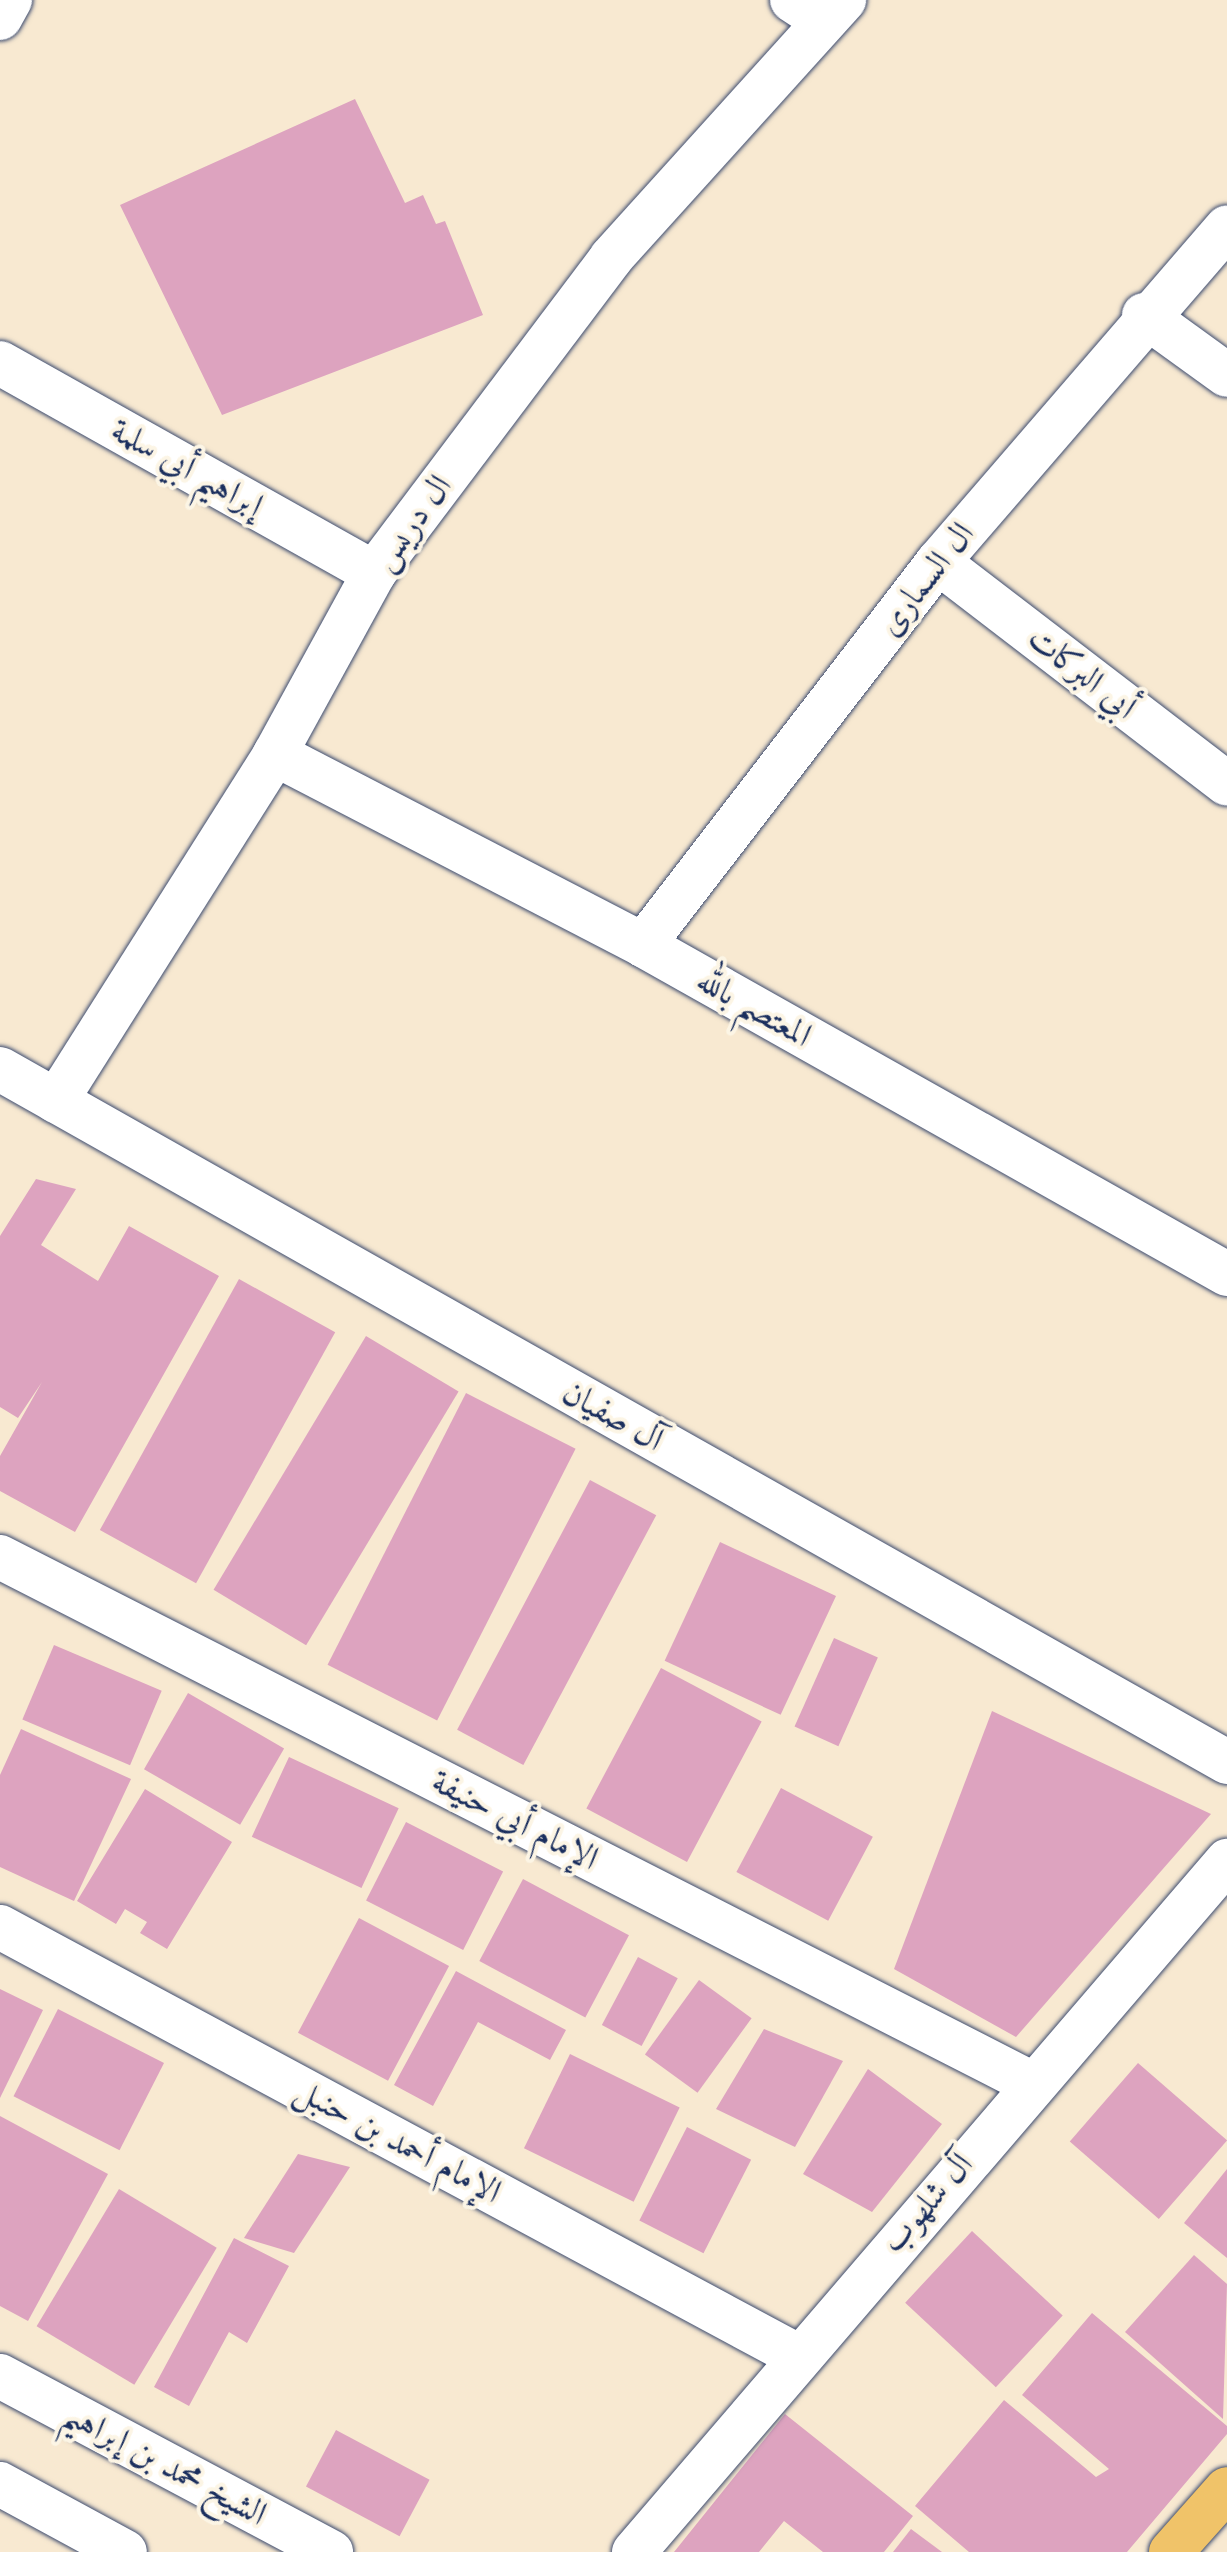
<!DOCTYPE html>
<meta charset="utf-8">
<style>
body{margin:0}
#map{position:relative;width:1227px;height:2552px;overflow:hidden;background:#f8e9d1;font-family:Cardo,Amiri,serif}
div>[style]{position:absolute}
.building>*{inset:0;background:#dda3bf;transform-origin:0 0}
.roads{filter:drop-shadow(0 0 2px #3c4b6f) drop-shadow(0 0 2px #3c4b6f)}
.minor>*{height:44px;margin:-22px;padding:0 22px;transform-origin:22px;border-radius:22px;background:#fff}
.major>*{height:44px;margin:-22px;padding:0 22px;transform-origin:22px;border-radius:22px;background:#f0c369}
span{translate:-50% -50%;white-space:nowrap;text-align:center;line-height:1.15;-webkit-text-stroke:8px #fcf5e5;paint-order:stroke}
.street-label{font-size:34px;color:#1b2f5e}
</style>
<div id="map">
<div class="building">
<div style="clip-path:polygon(355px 99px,405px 203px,423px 195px,436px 224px,445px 221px,483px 315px,222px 415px,120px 205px)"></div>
<div style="clip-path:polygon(36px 1179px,76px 1189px,41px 1245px,98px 1281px,129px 1226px,219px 1276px,75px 1532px,0 1491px,0 1456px,42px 1382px,18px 1418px,0 1407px,0 1236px)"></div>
<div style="left:239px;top:1279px;width:110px;height:287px;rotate:29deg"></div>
<div style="left:366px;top:1336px;width:108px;height:296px;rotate:31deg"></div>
<div style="left:466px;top:1393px;width:123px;height:305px;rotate:27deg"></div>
<div style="left:590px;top:1480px;width:75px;height:283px;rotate:28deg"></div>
<div style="left:720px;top:1542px;width:128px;height:131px;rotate:25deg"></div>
<div style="left:834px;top:1638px;width:48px;height:97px;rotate:24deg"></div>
<div style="left:54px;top:1645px;width:117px;height:81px;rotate:23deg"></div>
<div style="left:661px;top:1668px;width:114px;height:159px;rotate:28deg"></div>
<div style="left:188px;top:1693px;width:111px;height:88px;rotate:30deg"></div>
<div style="clip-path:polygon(992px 1711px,1211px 1814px,1016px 2037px,894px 1969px)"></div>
<div style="clip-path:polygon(21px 1729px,131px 1779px,74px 1901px,0 1867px,0 1775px)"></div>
<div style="left:289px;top:1757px;width:121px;height:88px;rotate:25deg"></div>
<div style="left:781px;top:1788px;width:104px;height:95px;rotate:28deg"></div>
<div style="clip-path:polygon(145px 1789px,232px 1842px,167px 1949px,140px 1933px,147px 1922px,125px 1909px,116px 1924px,77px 1901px)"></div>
<div style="left:406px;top:1822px;width:109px;height:88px;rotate:27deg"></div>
<div style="left:523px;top:1879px;width:120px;height:93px;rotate:28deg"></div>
<div style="left:359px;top:1918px;width:102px;height:130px;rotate:28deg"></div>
<div style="left:638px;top:1957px;width:45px;height:77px;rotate:28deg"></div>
<div style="clip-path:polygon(456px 1971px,566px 2030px,550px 2060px,478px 2022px,433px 2106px,394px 2085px)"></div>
<div style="left:699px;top:1980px;width:65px;height:92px;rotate:36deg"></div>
<div style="clip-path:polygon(0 1989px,43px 2010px,0 2098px)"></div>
<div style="left:58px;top:2009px;width:119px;height:98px;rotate:27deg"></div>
<div style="clip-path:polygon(764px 2029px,843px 2061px,795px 2147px,716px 2109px)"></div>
<div style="left:570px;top:2054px;width:122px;height:105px;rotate:26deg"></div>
<div style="left:1138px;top:2063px;width:118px;height:104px;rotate:41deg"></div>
<div style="clip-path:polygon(868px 2069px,942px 2124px,872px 2212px,803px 2174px)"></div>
<div style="clip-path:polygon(0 2116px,108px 2174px,28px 2321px,0 2306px)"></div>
<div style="left:687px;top:2127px;width:72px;height:105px;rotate:27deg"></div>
<div style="clip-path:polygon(298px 2154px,350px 2167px,294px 2253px,244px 2238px)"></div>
<div style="clip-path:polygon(1227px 2169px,1227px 2258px,1184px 2223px)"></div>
<div style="left:119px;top:2189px;width:114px;height:160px;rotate:31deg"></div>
<div style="left:972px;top:2231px;width:124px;height:98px;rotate:43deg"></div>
<div style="clip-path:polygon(234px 2238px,289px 2266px,247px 2343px,229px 2332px,189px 2406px,154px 2387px)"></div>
<div style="clip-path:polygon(1194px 2255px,1227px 2284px,1223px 2419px,1125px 2332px)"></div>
<div style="clip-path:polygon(1092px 2313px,1227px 2426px,1227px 2434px,1127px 2552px,969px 2552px,915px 2506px,1004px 2400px,1096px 2477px,1109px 2469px,1022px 2395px)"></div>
<div style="clip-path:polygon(785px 2414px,913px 2516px,884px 2552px,823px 2552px,784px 2521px,759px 2552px,674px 2552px)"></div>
<div style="left:336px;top:2430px;width:106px;height:64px;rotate:28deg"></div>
<div style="clip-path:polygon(911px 2529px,942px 2552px,893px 2552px)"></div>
</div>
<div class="roads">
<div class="minor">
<div style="left:792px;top:0;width:38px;rotate:33deg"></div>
<div style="left:0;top:18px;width:21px;rotate:-61deg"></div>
<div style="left:1144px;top:315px;width:102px;rotate:35.9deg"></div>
<div style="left:0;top:363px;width:429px;rotate:29.3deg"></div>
<div style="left:938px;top:562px;width:364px;rotate:37.5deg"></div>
<div style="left:275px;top:754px;width:415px;rotate:27.4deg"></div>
<div style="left:643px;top:945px;width:670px;rotate:29.4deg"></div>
<div style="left:643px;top:945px;width:483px;rotate:-52.4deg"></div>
<div style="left:938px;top:562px;width:442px;rotate:-49.2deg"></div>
<div style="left:0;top:1069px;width:1409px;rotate:29.46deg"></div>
<div style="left:56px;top:1101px;width:410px;rotate:-57.7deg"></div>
<div style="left:275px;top:754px;width:206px;rotate:-61.3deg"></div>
<div style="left:374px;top:573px;width:394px;rotate:-53deg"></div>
<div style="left:611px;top:258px;width:348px;rotate:-47.9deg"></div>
<div style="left:0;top:1557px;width:1157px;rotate:27.03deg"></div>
<div style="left:0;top:1927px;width:904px;rotate:28.27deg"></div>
<div style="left:0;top:2376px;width:375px;rotate:28deg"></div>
<div style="left:0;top:2484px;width:142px;rotate:28.5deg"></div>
<div style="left:634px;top:2552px;width:911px;rotate:-49.36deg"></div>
</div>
<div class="major">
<div style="left:1171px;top:2552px;width:84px;rotate:-48.4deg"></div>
</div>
</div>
<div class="street-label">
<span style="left:187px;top:468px;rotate:29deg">إبراهيم أبي سلمة</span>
<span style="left:412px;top:523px;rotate:-54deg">ال دريس</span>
<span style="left:926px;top:579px;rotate:-52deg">ال السمارى</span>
<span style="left:1082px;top:673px;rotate:38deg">أبي البركات</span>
<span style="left:754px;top:1008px;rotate:29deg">المعتصم بالله</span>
<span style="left:613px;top:1416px;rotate:29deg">آل صفيان</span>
<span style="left:515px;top:1820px;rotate:27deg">الإمام أبي حنيفة</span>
<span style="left:398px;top:2141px;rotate:28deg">الإمام أحمد بن حنبل</span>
<span style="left:927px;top:2203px;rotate:-49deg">آل شلهوب</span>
<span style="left:165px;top:2464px;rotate:28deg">الشيخ محمد بن إبراهيم</span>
</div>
</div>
